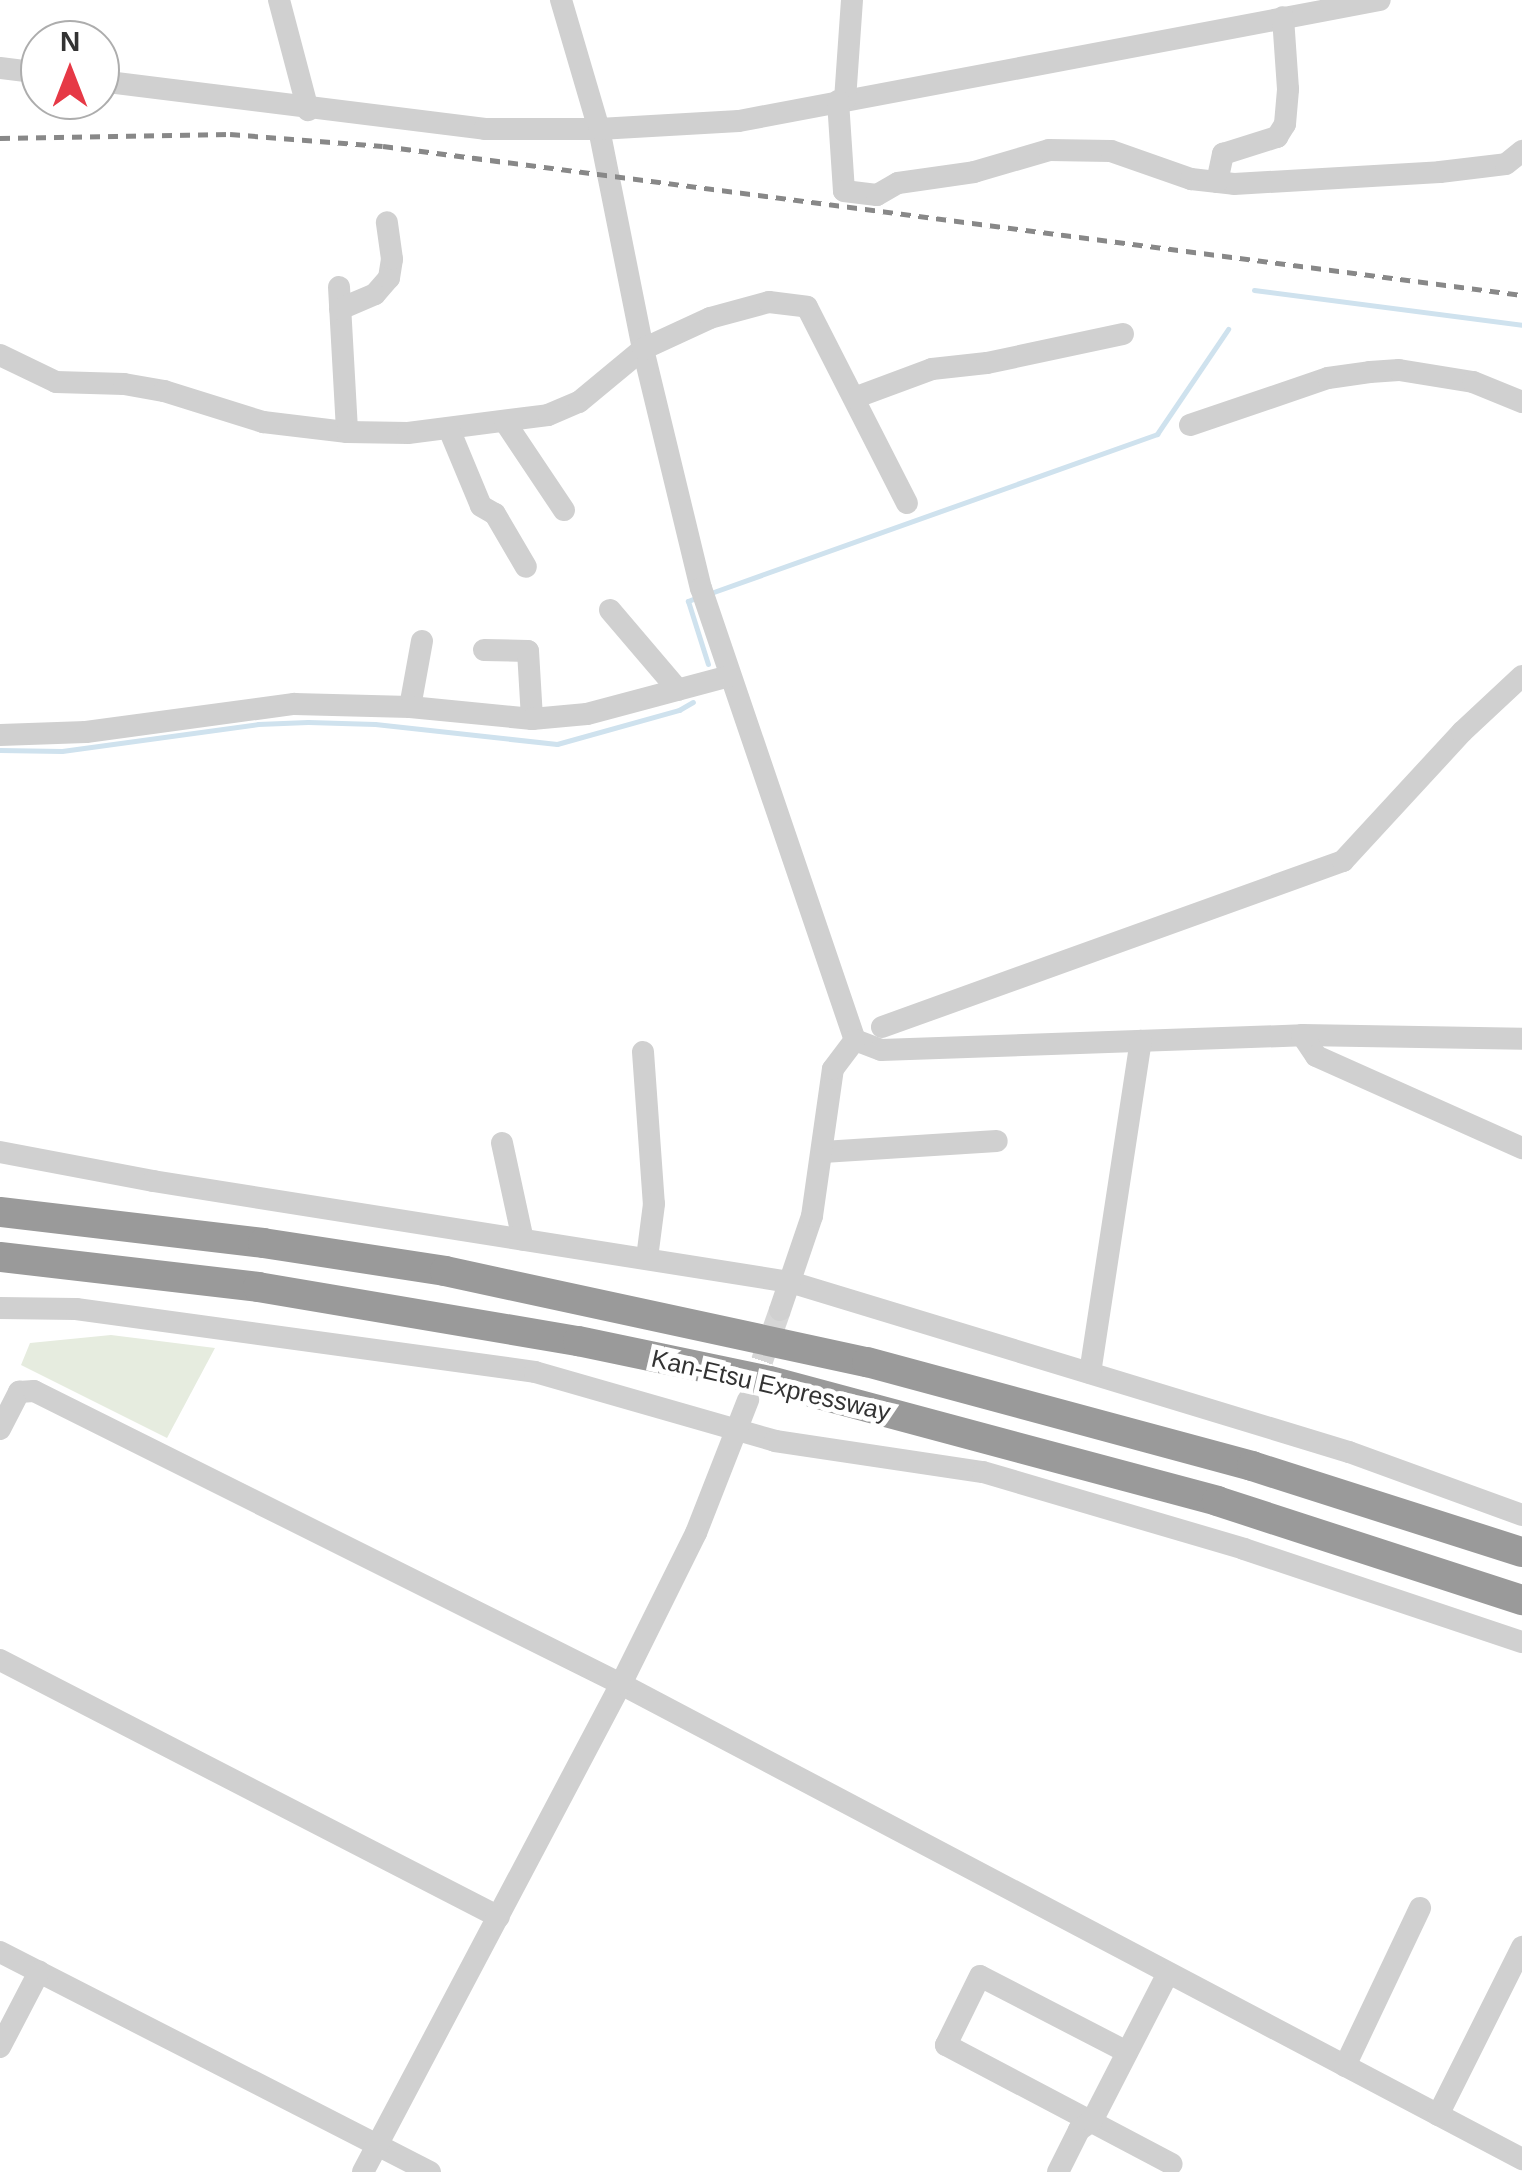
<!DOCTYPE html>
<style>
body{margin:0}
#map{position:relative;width:1522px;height:2172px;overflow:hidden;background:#fff;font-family:Arial,sans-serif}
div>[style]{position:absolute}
.green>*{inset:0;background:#e6ecdf}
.stream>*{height:5px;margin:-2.5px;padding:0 2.5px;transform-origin:2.5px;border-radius:2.5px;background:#cfe2ee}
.minor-tunnel>*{height:22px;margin-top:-11px;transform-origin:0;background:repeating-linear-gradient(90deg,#d6d6d6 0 22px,transparent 0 33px)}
.minor>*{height:22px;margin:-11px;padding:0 11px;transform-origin:11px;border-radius:11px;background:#d0d0d0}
.highway>*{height:30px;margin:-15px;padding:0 15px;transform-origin:15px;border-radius:15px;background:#9a9a9a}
.rail>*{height:5px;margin-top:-2.5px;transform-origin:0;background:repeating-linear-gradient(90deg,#888 0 10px,transparent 0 18px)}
span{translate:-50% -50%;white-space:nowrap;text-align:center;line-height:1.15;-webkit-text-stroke:10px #fff;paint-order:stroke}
.street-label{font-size:25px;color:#333}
.north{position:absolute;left:20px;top:20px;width:100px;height:100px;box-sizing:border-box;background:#fff;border:2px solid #adadad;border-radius:50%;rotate:0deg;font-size:28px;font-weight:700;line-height:40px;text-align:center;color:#333}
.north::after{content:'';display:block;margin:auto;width:35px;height:45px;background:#e63946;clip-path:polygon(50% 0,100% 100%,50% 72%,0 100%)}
</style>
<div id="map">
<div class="green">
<div style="clip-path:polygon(111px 1335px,215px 1348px,167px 1438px,21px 1365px,30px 1343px)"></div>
</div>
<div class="stream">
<div style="left:1254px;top:290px;width:270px;rotate:7.4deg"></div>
<div style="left:708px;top:594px;width:477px;rotate:-19.6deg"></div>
<div style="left:1157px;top:434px;width:127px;rotate:-55.9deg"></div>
<div style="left:698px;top:597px;width:11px;rotate:158deg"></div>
<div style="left:688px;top:601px;width:66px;rotate:72.4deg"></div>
<div style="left:0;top:750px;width:62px;rotate:0.9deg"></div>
<div style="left:62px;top:751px;width:198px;rotate:-7.8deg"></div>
<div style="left:258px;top:724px;width:50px;rotate:-2.3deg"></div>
<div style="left:308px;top:722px;width:67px;rotate:1.7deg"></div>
<div style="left:375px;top:724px;width:183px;rotate:6.3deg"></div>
<div style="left:557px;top:744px;width:127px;rotate:-15.6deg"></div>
<div style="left:679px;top:710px;width:16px;rotate:-30deg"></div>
</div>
<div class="minor-tunnel">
<div style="left:751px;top:1392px;width:87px;rotate:-70.5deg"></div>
</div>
<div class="minor">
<div style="left:279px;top:0;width:114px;rotate:75.2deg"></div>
<div style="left:561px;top:0;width:134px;rotate:73.6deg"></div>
<div style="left:599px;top:129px;width:224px;rotate:78.7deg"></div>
<div style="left:643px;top:349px;width:246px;rotate:76.4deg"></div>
<div style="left:701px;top:588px;width:478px;rotate:71.2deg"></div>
<div style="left:855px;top:1040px;width:28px;rotate:21deg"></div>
<div style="left:881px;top:1050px;width:421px;rotate:-2deg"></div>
<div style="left:1302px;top:1035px;width:220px;rotate:1deg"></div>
<div style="left:0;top:68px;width:40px;rotate:7.1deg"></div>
<div style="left:100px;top:81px;width:388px;rotate:7.1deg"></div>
<div style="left:485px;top:129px;width:114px"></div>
<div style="left:599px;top:129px;width:140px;rotate:-3.3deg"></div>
<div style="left:739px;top:121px;width:652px;rotate:-10.69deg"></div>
<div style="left:845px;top:100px;width:100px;rotate:-86deg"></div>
<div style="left:838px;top:101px;width:90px;rotate:86.2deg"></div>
<div style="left:844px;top:191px;width:33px;rotate:7deg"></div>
<div style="left:877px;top:195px;width:24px;rotate:-30deg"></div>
<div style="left:898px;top:183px;width:77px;rotate:-8.2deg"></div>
<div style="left:974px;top:172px;width:78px;rotate:-16.3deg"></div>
<div style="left:1049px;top:150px;width:62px;rotate:0.9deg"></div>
<div style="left:1111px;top:151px;width:85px;rotate:19.3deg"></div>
<div style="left:1191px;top:179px;width:43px;rotate:6.6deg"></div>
<div style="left:1234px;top:184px;width:206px;rotate:-3.3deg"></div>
<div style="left:1440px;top:172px;width:66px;rotate:-6.9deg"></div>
<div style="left:1506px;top:164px;width:21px;rotate:-39deg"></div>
<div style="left:1217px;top:182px;width:29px;rotate:-78deg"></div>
<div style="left:1223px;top:154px;width:57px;rotate:-17.5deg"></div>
<div style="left:1277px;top:137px;width:15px;rotate:-58deg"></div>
<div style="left:1285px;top:124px;width:35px;rotate:-85deg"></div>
<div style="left:1288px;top:89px;width:72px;rotate:-94deg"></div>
<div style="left:339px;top:287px;width:145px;rotate:86.8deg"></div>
<div style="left:340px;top:309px;width:38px;rotate:-23deg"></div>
<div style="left:375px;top:294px;width:21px;rotate:-49deg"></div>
<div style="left:389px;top:278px;width:19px;rotate:-81deg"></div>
<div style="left:392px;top:259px;width:37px;rotate:-98deg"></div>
<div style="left:0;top:355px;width:62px;rotate:25.7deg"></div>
<div style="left:56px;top:382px;width:68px;rotate:1.7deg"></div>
<div style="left:124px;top:384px;width:41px;rotate:9.9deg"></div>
<div style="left:164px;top:391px;width:104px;rotate:17.4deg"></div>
<div style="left:263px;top:422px;width:85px;rotate:6.8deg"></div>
<div style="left:347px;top:432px;width:61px;rotate:0.9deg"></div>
<div style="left:408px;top:433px;width:141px;rotate:-7.3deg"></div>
<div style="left:548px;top:415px;width:34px;rotate:-23deg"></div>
<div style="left:579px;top:402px;width:83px;rotate:-39.6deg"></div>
<div style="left:643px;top:349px;width:74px;rotate:-24.8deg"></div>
<div style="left:710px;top:318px;width:61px;rotate:-15.2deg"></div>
<div style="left:769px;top:302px;width:38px;rotate:7deg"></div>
<div style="left:807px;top:307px;width:220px;rotate:63deg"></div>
<div style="left:854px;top:398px;width:83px;rotate:-20.4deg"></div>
<div style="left:932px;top:369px;width:55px;rotate:-6.2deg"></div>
<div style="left:987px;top:363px;width:139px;rotate:-12deg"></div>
<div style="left:505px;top:422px;width:106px;rotate:56.2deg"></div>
<div style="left:1190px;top:425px;width:146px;rotate:-18.8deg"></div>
<div style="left:1328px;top:378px;width:42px;rotate:-8.1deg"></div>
<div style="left:1370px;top:372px;width:29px;rotate:-4deg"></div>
<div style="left:1399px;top:370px;width:75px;rotate:9.2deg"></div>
<div style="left:1473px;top:382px;width:53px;rotate:22.2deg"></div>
<div style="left:449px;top:429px;width:83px;rotate:67.4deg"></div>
<div style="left:481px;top:506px;width:16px;rotate:30deg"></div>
<div style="left:495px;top:514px;width:61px;rotate:59.7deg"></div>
<div style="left:610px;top:610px;width:105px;rotate:49.6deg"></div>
<div style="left:484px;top:650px;width:44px;rotate:1.3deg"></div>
<div style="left:528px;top:651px;width:68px;rotate:86.6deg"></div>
<div style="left:410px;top:707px;width:67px;rotate:-79.7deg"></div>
<div style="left:0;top:735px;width:86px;rotate:-2deg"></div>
<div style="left:86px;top:732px;width:210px;rotate:-7.7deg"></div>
<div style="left:294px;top:704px;width:116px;rotate:1.5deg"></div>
<div style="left:410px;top:707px;width:123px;rotate:5.6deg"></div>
<div style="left:532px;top:719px;width:55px;rotate:-5.2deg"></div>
<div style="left:587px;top:714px;width:148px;rotate:-14.9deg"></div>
<div style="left:882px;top:1027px;width:490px;rotate:-19.8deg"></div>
<div style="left:1343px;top:861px;width:176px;rotate:-47.3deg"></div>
<div style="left:1462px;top:732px;width:82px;rotate:-43deg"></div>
<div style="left:1302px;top:1035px;width:25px;rotate:56deg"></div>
<div style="left:1316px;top:1056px;width:226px;rotate:24.1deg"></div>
<div style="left:643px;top:1052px;width:152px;rotate:85.9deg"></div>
<div style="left:654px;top:1204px;width:54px;rotate:97.4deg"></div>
<div style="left:502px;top:1143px;width:99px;rotate:77.8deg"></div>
<div style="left:0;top:1152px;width:156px;rotate:10.7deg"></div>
<div style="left:153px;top:1181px;width:645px;rotate:9.01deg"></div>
<div style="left:790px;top:1282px;width:584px;rotate:16.92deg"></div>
<div style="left:1349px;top:1452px;width:184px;rotate:20deg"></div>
<div style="left:823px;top:1152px;width:174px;rotate:-3.6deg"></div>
<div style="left:0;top:1308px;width:76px;rotate:0.8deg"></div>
<div style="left:76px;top:1309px;width:463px;rotate:7.8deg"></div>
<div style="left:535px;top:1372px;width:250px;rotate:16deg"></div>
<div style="left:775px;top:1441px;width:210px;rotate:8.5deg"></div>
<div style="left:983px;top:1472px;width:272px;rotate:16.4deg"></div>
<div style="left:1244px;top:1549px;width:293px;rotate:18.5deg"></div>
<div style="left:780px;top:1310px;width:99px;rotate:-71.2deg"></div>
<div style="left:812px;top:1216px;width:148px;rotate:-81.9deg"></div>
<div style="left:833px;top:1069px;width:36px;rotate:-53deg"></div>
<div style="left:1090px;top:1373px;width:336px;rotate:-81.3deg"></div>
<div style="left:0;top:1429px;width:42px;rotate:-62.8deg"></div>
<div style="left:19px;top:1392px;width:15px;rotate:-4deg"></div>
<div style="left:34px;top:1391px;width:656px;rotate:26.53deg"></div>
<div style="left:621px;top:1684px;width:1019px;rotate:27.8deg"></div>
<div style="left:0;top:1660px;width:561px;rotate:27.25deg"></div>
<div style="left:0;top:1952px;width:483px;rotate:27.1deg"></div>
<div style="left:0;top:2047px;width:85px;rotate:-62.5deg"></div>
<div style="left:1127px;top:2052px;width:165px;rotate:-152.7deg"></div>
<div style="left:980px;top:1976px;width:77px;rotate:116.2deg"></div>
<div style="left:946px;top:2045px;width:255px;rotate:27.8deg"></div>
<div style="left:1345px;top:2066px;width:175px;rotate:-64.6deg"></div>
<div style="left:1438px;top:2115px;width:188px;rotate:-63.4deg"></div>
<div style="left:363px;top:2172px;width:552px;rotate:-62.14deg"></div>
<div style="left:621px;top:1684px;width:169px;rotate:-63.6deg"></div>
<div style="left:696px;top:1533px;width:143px;rotate:-68.6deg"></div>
<div style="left:1058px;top:2172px;width:47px;rotate:-63.4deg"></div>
<div style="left:1079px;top:2130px;width:16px;rotate:-35deg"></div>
<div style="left:1092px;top:2121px;width:166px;rotate:-62.8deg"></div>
</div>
<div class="highway">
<div style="left:0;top:1212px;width:265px;rotate:6.7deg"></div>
<div style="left:263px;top:1243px;width:184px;rotate:8.7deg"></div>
<div style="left:445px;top:1271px;width:432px;rotate:12.2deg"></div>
<div style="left:867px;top:1362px;width:399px;rotate:15.1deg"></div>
<div style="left:1252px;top:1466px;width:283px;rotate:17.7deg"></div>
<div style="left:0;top:1257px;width:260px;rotate:6.6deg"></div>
<div style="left:258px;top:1287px;width:325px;rotate:9.6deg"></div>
<div style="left:578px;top:1341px;width:196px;rotate:11.8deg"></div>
<div style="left:770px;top:1381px;width:463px;rotate:15deg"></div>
<div style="left:1217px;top:1501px;width:321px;rotate:18deg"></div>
</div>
<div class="rail">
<div style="left:0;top:138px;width:230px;rotate:-1deg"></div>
<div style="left:230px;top:134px;width:153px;rotate:4.5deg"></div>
<div style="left:383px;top:146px;width:1149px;rotate:7.45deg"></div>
</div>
<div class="street-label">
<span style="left:771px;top:1385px;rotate:13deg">Kan-Etsu Expressway</span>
</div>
<div class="north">N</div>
</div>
